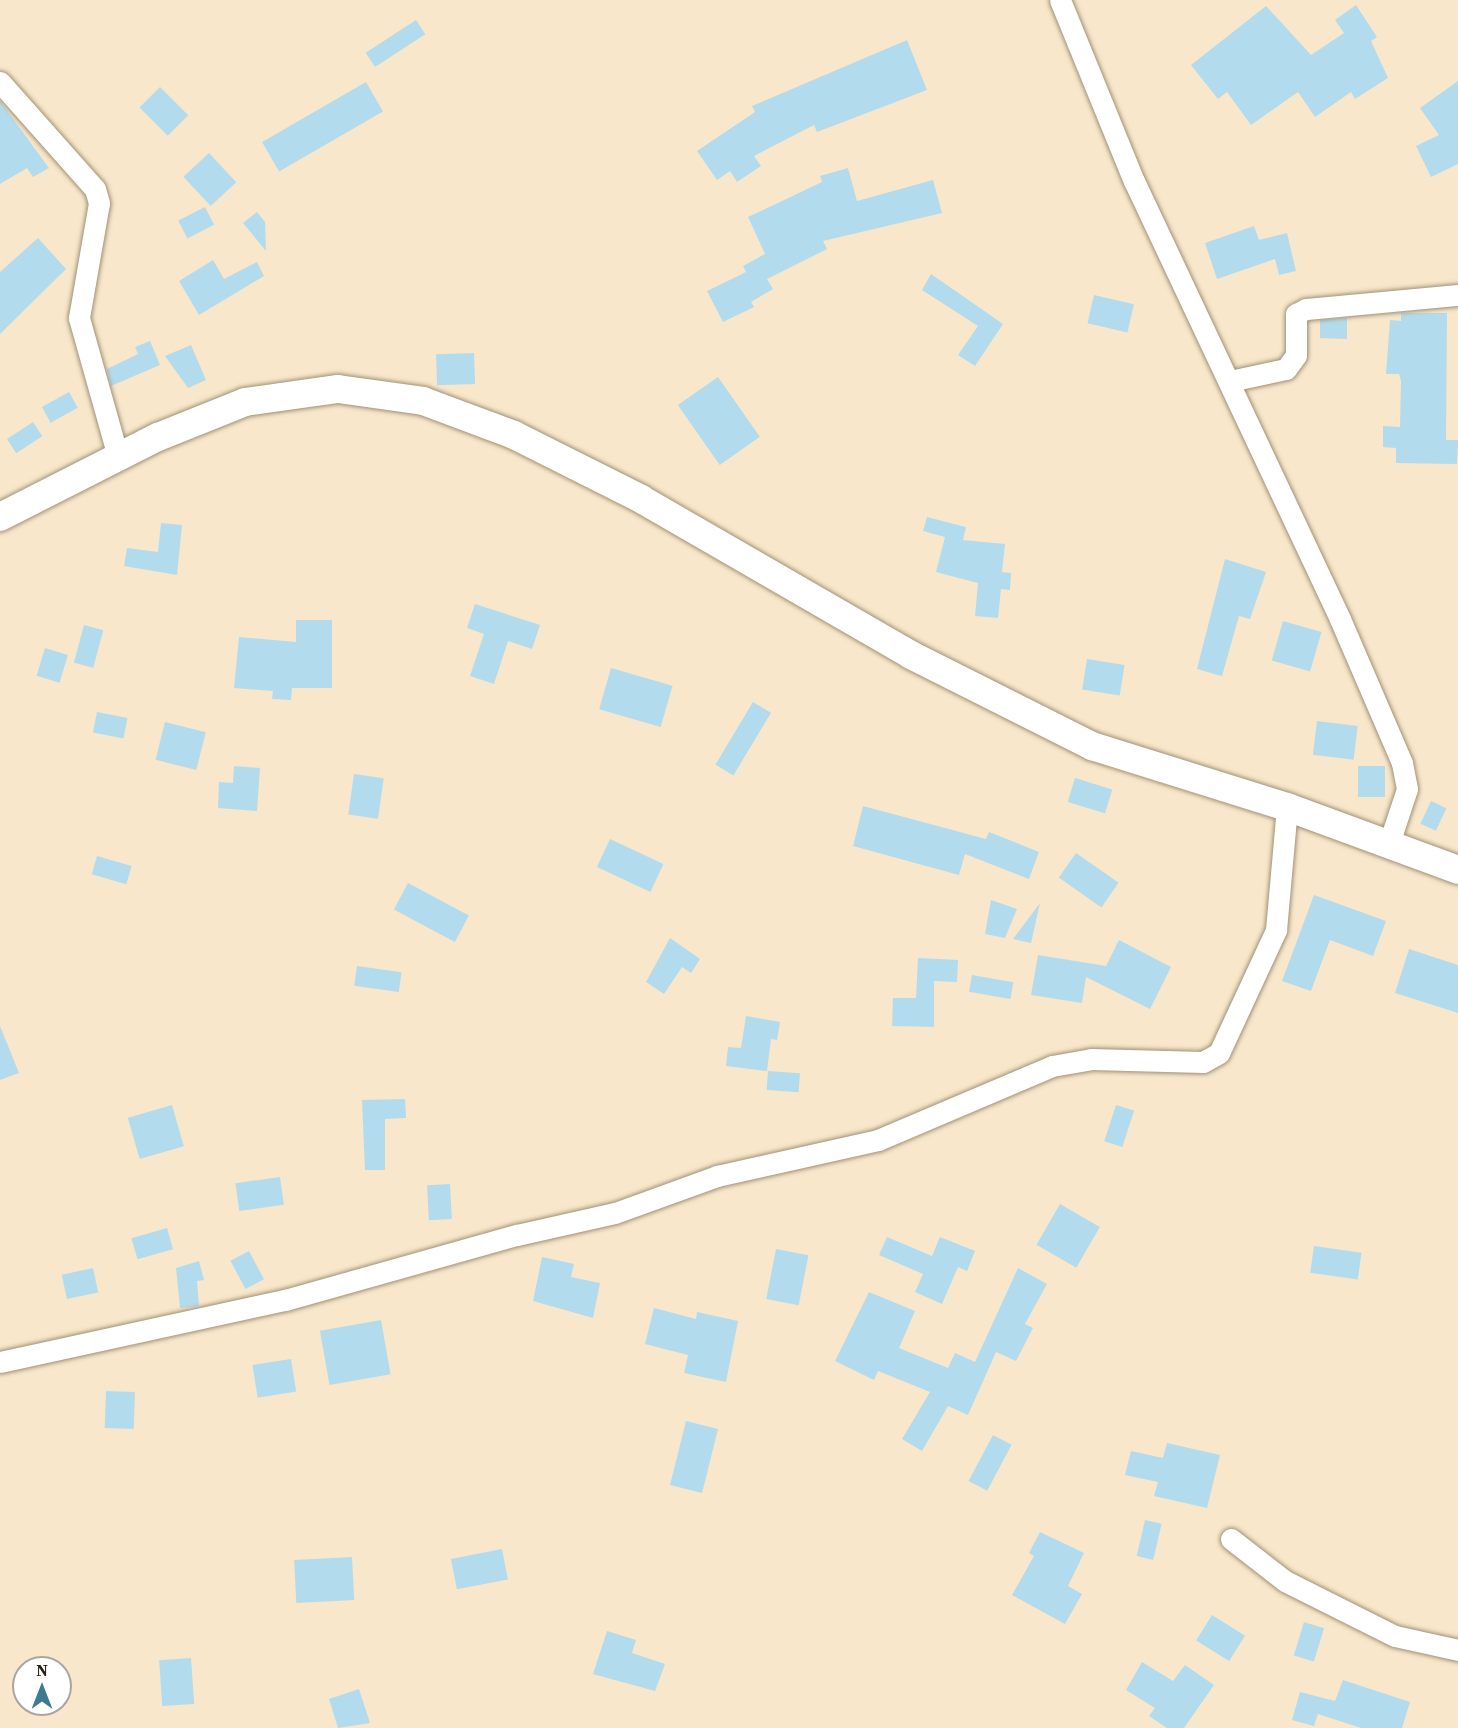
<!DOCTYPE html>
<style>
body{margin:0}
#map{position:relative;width:1458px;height:1728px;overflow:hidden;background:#f8e7ca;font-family:"Source Serif 4",serif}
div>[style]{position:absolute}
.building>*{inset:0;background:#b2dced;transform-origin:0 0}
.roads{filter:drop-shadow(0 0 2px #a19176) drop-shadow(0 0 2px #a19176)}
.minor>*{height:21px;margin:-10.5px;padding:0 10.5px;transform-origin:10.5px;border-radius:10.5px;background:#fff}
.secondary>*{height:28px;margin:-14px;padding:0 14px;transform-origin:14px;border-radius:14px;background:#fff}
span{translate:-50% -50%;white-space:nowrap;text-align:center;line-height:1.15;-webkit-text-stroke:6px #fff;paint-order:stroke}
.north{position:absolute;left:12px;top:1656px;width:60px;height:60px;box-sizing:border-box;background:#fff;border:2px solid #a8a6a1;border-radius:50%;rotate:0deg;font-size:16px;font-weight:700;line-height:24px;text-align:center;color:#262015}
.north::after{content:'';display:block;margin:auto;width:21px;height:27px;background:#3d7b91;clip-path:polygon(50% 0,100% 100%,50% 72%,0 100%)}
</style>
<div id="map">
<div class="building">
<div style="clip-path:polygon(1356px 5px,1377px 37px,1371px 41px,1388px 78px,1355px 99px,1351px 92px,1315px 117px,1298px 92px,1251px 125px,1227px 92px,1218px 99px,1191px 65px,1266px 6px,1311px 55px,1344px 33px,1335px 20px)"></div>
<div style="left:416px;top:20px;width:17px;height:60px;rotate:57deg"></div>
<div style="clip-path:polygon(907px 40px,927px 90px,817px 132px,814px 125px,754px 156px,761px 166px,737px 182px,730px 171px,717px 180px,697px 151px,755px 112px,752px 106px)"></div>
<div style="clip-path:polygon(1458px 81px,1458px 164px,1431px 177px,1416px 146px,1439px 135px,1420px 108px)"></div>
<div style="left:366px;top:82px;width:34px;height:120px;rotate:60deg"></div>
<div style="left:160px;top:87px;width:40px;height:29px;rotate:45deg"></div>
<div style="clip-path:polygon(0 101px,49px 168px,33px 177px,27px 168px,0 184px)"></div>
<div style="left:209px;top:153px;width:40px;height:35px;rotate:47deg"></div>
<div style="clip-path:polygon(848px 168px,857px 201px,933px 180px,942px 213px,823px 241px,827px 249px,767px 279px,773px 289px,751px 302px,754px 307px,723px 322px,707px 291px,746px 272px,743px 266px,765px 254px,748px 217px,822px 182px,820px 176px)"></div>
<div style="left:205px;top:207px;width:20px;height:30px;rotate:63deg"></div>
<div style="clip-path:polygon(257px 212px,265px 222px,266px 251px,243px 223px)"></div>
<div style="clip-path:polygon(1254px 226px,1259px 240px,1287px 233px,1296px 271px,1279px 275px,1275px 259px,1217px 279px,1205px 243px)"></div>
<div style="clip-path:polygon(38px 238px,66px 269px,0 334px,0 272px)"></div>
<div style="clip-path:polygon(213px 260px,224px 279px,257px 262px,264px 276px,199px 315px,179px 281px)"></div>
<div style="clip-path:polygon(931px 274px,1003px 324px,975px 366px,958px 355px,978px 326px,922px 290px)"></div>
<div style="left:1094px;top:295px;width:41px;height:29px;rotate:13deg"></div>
<div style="clip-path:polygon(1401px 313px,1447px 313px,1446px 440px,1458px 440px,1457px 464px,1396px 463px,1396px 448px,1383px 447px,1383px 426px,1400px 427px,1401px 381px,1399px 374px,1386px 374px,1390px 320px,1401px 321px)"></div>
<div style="clip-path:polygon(1347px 318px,1347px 339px,1320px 338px,1320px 320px)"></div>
<div style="clip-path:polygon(150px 341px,160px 365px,111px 386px,107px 369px,138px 354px,135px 347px)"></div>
<div style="clip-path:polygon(191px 345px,206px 380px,188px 388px,165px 356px)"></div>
<div style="left:474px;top:353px;width:31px;height:38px;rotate:88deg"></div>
<div style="left:718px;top:377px;width:73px;height:49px;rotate:55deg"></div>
<div style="left:69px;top:392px;width:18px;height:31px;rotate:61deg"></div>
<div style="left:33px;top:422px;width:17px;height:31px;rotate:57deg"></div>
<div style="clip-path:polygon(927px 517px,966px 527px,963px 540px,1005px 544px,1002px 572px,1011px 573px,1010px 590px,1001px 589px,998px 618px,975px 616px,978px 583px,936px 572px,945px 537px,923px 531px)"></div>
<div style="clip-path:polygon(161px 523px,182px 525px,177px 575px,124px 566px,127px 548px,158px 552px)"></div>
<div style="clip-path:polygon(1225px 559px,1266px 572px,1250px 619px,1239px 616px,1222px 676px,1197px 669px)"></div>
<div style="clip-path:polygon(475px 604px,540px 625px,532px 649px,508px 641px,494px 684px,470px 676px,484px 634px,467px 628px)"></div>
<div style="clip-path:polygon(296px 620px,332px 620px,332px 688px,292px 688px,291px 700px,272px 699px,273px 691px,234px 688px,239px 637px,296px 642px)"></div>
<div style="left:1283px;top:621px;width:40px;height:41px;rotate:16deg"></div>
<div style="left:84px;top:625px;width:20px;height:39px;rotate:15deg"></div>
<div style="left:45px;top:648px;width:24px;height:29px;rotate:17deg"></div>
<div style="left:1087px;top:659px;width:38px;height:31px;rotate:9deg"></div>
<div style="left:611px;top:668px;width:64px;height:43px;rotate:16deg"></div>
<div style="left:753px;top:702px;width:21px;height:73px;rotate:31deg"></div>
<div style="left:97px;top:712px;width:31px;height:21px;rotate:11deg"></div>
<div style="left:1317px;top:721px;width:41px;height:34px;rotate:7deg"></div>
<div style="left:165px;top:722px;width:42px;height:39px;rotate:14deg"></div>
<div style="clip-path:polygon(234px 766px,260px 768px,257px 811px,218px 808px,219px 782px,233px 783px)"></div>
<div style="left:1358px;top:766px;width:27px;height:31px"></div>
<div style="left:354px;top:774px;width:30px;height:41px;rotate:8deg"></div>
<div style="left:1075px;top:778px;width:39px;height:25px;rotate:17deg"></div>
<div style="left:1431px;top:801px;width:17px;height:25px;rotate:25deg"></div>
<div style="clip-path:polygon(863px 806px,986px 839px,989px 832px,1039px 852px,1029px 879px,965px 854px,959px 875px,853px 846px)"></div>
<div style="left:610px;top:839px;width:59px;height:31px;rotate:25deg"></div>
<div style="left:1076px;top:853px;width:52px;height:30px;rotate:35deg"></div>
<div style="left:97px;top:856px;width:36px;height:19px;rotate:16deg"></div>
<div style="left:408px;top:883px;width:69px;height:30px;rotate:28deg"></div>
<div style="clip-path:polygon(1314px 895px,1386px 921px,1373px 956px,1330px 940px,1311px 991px,1282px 981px)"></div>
<div style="clip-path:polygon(991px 900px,1017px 909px,1005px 938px,985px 934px)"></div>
<div style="clip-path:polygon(1040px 903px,1031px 943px,1013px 939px)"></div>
<div style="clip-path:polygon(670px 938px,700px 959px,691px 973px,682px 967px,664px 994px,646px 982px)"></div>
<div style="clip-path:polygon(1119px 940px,1171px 967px,1150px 1009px,1086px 977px,1082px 1003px,1031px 995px,1038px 955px,1106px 966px)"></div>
<div style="clip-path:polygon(1409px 949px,1458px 965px,1458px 1013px,1395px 993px)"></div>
<div style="clip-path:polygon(918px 958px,958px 960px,957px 982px,934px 981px,934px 1027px,892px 1026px,893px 998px,916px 998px)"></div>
<div style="left:357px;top:966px;width:45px;height:20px;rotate:8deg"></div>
<div style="left:972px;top:975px;width:42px;height:17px;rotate:10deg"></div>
<div style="clip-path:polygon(746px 1016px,780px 1022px,777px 1040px,771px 1039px,767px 1071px,726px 1066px,728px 1047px,741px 1048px)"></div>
<div style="clip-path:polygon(0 1026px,19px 1073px,0 1080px)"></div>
<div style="left:768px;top:1071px;width:32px;height:19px;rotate:4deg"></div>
<div style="clip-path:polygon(405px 1099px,406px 1118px,385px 1119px,385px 1170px,365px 1170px,362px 1100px)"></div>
<div style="left:172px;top:1105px;width:43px;height:46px;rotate:74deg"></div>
<div style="left:1116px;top:1105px;width:19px;height:38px;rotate:18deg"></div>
<div style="left:280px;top:1177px;width:28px;height:45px;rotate:82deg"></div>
<div style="left:450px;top:1184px;width:35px;height:23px;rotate:87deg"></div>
<div style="left:1060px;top:1204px;width:46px;height:47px;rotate:30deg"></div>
<div style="left:167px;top:1228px;width:22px;height:37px;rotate:74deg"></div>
<div style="clip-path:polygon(887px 1237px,932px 1256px,940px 1237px,975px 1251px,967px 1271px,958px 1267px,942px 1304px,915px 1292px,923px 1274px,879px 1255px)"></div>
<div style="left:1314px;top:1246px;width:48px;height:27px;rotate:8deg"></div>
<div style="left:776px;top:1249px;width:33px;height:51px;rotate:11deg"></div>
<div style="left:249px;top:1251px;width:32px;height:21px;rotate:62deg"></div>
<div style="clip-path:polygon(542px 1257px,574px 1264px,571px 1277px,600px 1283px,593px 1318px,533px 1301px)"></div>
<div style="clip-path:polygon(199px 1261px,204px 1280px,197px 1281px,199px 1306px,180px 1308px,176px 1268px)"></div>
<div style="left:93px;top:1268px;width:25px;height:32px;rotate:78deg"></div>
<div style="clip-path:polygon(1018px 1268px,1047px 1284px,1025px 1324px,1033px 1328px,1016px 1361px,996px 1352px,968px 1415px,948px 1406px,922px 1451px,902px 1439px,930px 1392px,878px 1371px,874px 1380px,835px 1361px,869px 1292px,915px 1311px,899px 1348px,948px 1368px,955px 1353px,975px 1362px)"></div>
<div style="clip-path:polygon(654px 1308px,696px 1319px,697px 1312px,738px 1321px,726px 1382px,684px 1373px,688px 1355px,645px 1344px)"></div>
<div style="left:381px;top:1320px;width:55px;height:62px;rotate:80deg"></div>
<div style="left:291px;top:1359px;width:33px;height:39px;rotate:81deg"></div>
<div style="left:106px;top:1391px;width:29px;height:37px;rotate:2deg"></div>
<div style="left:686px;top:1421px;width:33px;height:66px;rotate:14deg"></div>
<div style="left:993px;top:1435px;width:21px;height:52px;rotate:28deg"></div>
<div style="clip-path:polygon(1167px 1443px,1220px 1455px,1207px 1508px,1154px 1496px,1158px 1482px,1125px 1475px,1131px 1451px,1163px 1458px)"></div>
<div style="left:1145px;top:1520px;width:17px;height:37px;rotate:13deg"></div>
<div style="clip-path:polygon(1040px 1532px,1084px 1553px,1068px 1586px,1082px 1594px,1065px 1624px,1012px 1595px,1034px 1556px,1029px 1553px)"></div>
<div style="left:502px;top:1549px;width:31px;height:52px;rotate:79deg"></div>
<div style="left:352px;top:1557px;width:43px;height:58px;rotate:87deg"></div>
<div style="left:1212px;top:1615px;width:39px;height:30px;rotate:32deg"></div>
<div style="left:1304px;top:1622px;width:21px;height:35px;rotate:17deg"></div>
<div style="clip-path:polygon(607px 1631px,636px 1640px,632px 1653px,665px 1664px,655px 1691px,593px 1674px)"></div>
<div style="left:191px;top:1658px;width:46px;height:32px;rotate:86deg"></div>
<div style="clip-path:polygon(1142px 1662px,1173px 1681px,1185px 1665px,1214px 1685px,1184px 1728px,1167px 1728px,1149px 1716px,1155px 1708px,1126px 1690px)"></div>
<div style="clip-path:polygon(1343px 1680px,1410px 1702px,1402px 1728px,1361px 1728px,1318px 1714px,1314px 1726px,1292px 1720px,1300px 1692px,1335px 1701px)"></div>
<div style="clip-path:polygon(359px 1689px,370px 1723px,338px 1728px,329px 1699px)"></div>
</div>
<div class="roads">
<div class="minor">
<div style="left:1060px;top:0;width:196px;rotate:67.8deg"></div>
<div style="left:1134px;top:181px;width:484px;rotate:64.8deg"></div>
<div style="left:1340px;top:619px;width:157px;rotate:66.7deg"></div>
<div style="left:1402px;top:763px;width:26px;rotate:79deg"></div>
<div style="left:1407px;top:789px;width:57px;rotate:108.4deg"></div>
<div style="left:0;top:82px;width:143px;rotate:48.4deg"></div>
<div style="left:95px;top:189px;width:15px;rotate:74deg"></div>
<div style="left:99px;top:203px;width:117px;rotate:99.9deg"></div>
<div style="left:79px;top:318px;width:144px;rotate:74.3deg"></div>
<div style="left:1230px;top:381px;width:57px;rotate:-12.1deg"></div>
<div style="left:1286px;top:369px;width:17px;rotate:-54deg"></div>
<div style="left:1296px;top:355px;width:41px;rotate:-90deg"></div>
<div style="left:1296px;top:314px;width:11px;rotate:-27deg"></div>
<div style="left:1306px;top:309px;width:153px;rotate:-5.3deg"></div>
<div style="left:0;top:1362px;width:292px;rotate:-12.3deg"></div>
<div style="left:285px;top:1300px;width:241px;rotate:-15.7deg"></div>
<div style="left:517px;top:1235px;width:100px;rotate:-12.7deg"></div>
<div style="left:615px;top:1213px;width:109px;rotate:-19.9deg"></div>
<div style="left:717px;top:1176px;width:165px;rotate:-12.6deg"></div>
<div style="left:878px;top:1140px;width:189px;rotate:-23deg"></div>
<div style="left:1052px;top:1066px;width:40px;rotate:-10deg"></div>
<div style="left:1091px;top:1059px;width:112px;rotate:1.5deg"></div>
<div style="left:1203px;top:1062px;width:18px;rotate:-29deg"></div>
<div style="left:1219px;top:1053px;width:136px;rotate:-65.1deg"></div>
<div style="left:1276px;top:930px;width:123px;rotate:-84.9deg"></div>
<div style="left:1231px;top:1539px;width:68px;rotate:37.9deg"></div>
<div style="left:1285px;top:1581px;width:123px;rotate:26.6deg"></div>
<div style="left:1395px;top:1636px;width:65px;rotate:12.5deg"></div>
</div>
<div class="secondary">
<div style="left:0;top:517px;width:177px;rotate:-26.9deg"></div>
<div style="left:158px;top:437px;width:94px;rotate:-21.9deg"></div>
<div style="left:245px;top:402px;width:94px;rotate:-8deg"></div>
<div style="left:338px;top:389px;width:86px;rotate:8deg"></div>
<div style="left:423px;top:401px;width:97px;rotate:20.5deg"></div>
<div style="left:514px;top:435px;width:142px;rotate:26.7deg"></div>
<div style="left:641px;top:499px;width:312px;rotate:30deg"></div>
<div style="left:911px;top:655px;width:203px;rotate:26.7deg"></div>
<div style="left:1092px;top:746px;width:204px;rotate:17.4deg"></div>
<div style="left:1287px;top:807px;width:182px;rotate:20.2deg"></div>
</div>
</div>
<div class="north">N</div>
</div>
